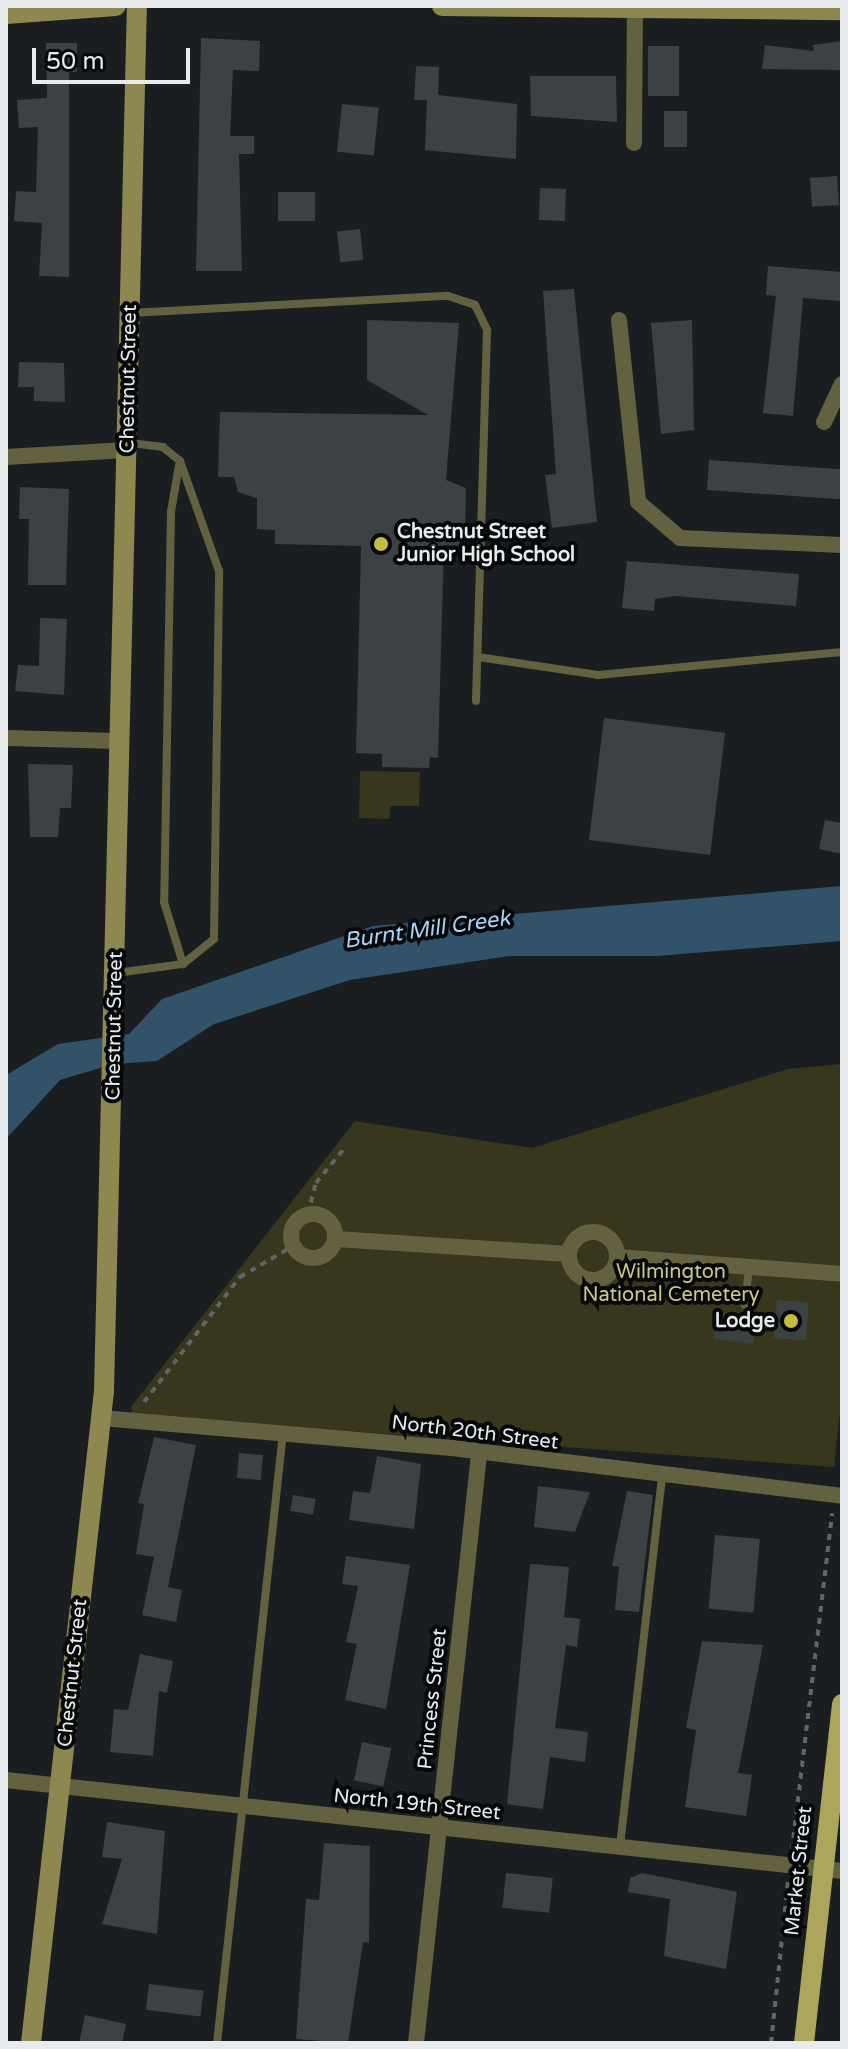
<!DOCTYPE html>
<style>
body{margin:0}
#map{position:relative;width:848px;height:2049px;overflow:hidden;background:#1a1e21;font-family:"Varela Round",sans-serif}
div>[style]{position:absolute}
.green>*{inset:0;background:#38361d}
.water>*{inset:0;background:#315268}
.building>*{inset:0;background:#3c4144;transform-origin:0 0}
.path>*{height:4px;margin-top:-2px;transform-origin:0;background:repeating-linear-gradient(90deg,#626568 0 6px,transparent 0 12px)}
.lane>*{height:8px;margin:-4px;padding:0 4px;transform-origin:4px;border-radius:4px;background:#63613f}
.street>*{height:16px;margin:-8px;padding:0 8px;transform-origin:8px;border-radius:8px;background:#63613f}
.street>.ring{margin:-8px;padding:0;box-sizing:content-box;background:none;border:16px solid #63613f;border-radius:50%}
.secondary>*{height:20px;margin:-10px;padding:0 10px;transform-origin:10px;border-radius:10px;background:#8c8850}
.primary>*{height:20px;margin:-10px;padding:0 10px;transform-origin:10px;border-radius:10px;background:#aba65c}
.dots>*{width:22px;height:22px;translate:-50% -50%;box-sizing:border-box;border:4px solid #060809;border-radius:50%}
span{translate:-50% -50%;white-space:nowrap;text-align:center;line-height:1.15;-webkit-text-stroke:8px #060809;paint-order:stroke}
.street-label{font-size:20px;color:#e8ebed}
.poi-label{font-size:20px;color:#e8ebed;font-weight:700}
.left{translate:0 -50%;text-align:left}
.right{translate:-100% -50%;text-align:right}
.park-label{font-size:20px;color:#ccc988}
.water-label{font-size:22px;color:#a6d5f6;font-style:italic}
.frame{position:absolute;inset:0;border:8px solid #e8ebed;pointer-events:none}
.scale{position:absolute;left:32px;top:48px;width:158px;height:36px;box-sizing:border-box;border:4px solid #e8ebed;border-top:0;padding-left:10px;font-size:24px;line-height:28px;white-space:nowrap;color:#e8ebed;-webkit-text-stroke:6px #060809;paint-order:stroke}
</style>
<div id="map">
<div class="green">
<div style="clip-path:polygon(360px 771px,420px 772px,419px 806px,390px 806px,390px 819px,359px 818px)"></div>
<div style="clip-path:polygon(842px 1064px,842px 1393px,834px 1467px,133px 1415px,131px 1407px,355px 1121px,532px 1148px,788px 1069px)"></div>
</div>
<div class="water">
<div style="clip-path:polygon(842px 886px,842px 941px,657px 956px,509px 956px,350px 980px,214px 1024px,157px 1061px,113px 1064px,60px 1080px,6px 1139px,6px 1075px,58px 1044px,129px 1034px,162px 999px,373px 926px)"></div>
</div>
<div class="building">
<div style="clip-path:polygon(201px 38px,260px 41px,259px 71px,233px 70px,230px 136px,254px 136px,254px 154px,239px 154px,242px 271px,196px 271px)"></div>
<div style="clip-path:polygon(842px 41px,842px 70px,762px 69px,765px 45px,814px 51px,813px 45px)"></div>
<div style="clip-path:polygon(46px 43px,77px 43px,77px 72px,69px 72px,69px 277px,39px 276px,42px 223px,14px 221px,16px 191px,36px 192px,38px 127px,19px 128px,17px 100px,47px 98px)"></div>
<div style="left:648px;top:46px;width:31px;height:50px"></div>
<div style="clip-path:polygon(416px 66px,439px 67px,438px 95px,517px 104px,516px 159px,425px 150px,427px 100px,414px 100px)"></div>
<div style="clip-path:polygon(530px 76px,616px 76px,617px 122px,531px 116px)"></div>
<div style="left:342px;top:104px;width:37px;height:48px;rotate:6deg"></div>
<div style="left:664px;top:111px;width:23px;height:36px"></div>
<div style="left:837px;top:176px;width:29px;height:27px;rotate:86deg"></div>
<div style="left:540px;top:188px;width:26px;height:32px;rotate:2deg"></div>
<div style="left:315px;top:192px;width:29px;height:37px;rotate:90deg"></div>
<div style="left:360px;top:229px;width:31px;height:23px;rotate:84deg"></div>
<div style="clip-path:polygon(768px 266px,842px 272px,842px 301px,803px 298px,793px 416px,763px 413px,776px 296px,766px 295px)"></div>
<div style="clip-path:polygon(574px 289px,597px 522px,552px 528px,545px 475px,556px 474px,543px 291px)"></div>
<div style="clip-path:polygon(367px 320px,459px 323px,446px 480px,466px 488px,465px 546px,444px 545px,438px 758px,430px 757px,429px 768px,382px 767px,382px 754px,356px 753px,361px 546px,275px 544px,275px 530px,257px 529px,257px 498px,238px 492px,234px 477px,218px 477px,220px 412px,428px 415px,367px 380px)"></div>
<div style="clip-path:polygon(692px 320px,694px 430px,661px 434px,651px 323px)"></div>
<div style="clip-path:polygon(19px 362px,64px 363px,65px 402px,34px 401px,34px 387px,18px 387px)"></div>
<div style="left:709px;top:460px;width:133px;height:30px;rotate:4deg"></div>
<div style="clip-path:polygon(20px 487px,69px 489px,66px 585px,28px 585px,29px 519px,19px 519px)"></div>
<div style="clip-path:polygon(627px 561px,799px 574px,796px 606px,674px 596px,655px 599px,654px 611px,622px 608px)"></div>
<div style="clip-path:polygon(40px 618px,67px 619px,64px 695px,15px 691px,18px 665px,39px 666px)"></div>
<div style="left:604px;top:718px;width:122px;height:123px;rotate:7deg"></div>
<div style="clip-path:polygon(28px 764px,73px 765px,71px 808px,60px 808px,58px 837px,30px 837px)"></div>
<div style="clip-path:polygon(825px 820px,842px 823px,842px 854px,819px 849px)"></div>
<div style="left:777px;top:1300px;width:32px;height:38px;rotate:5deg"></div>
<div style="left:717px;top:1316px;width:39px;height:23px;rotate:7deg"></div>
<div style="clip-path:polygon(154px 1437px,196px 1445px,168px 1587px,182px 1590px,176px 1622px,142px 1615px,154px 1557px,136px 1554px,144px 1504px,138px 1503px)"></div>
<div style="left:239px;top:1453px;width:24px;height:25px;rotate:5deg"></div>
<div style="clip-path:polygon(377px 1456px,421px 1464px,414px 1529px,349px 1520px,353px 1491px,370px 1493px)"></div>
<div style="clip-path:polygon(538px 1486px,590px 1492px,575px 1532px,534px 1527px)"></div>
<div style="clip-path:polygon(627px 1491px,653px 1495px,639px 1612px,615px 1610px,619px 1567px,612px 1566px)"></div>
<div style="left:293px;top:1495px;width:23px;height:16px;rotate:10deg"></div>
<div style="left:715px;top:1535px;width:45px;height:74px;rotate:5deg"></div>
<div style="clip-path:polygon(346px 1556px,410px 1565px,386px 1709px,345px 1700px,357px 1644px,346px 1642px,358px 1586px,342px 1584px)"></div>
<div style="clip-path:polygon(530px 1564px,569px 1567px,564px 1617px,580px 1619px,577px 1647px,566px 1645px,555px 1728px,588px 1732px,585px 1762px,550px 1757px,543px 1809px,507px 1804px)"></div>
<div style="clip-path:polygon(702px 1641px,763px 1645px,738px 1773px,752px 1775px,746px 1816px,685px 1807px,696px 1730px,686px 1728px)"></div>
<div style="clip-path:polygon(140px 1654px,173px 1661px,167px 1693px,159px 1691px,153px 1756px,110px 1752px,114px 1709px,128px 1710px)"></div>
<div style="left:362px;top:1742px;width:30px;height:39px;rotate:12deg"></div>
<div style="clip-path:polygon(107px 1822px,165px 1831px,157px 1934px,102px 1924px,122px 1859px,102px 1857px)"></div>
<div style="clip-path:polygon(324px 1843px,370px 1846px,369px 1943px,363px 1942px,348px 2043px,296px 2039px,306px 1899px,319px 1900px)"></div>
<div style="left:506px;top:1873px;width:47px;height:35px;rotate:6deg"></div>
<div style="clip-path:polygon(642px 1873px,737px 1892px,726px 1969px,664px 1956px,670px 1899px,628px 1892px,630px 1878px)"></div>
<div style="left:149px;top:1984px;width:55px;height:26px;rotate:7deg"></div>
<div style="clip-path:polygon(85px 2015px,126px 2024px,122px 2043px,79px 2043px)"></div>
</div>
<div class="path">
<div style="left:308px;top:1214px;width:32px;rotate:-76deg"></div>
<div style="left:316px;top:1183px;width:43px;rotate:-50.7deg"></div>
<div style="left:144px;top:1402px;width:158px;rotate:-52.5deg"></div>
<div style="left:240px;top:1277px;width:61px;rotate:-30.3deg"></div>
<div style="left:792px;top:1850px;width:339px;rotate:-83.2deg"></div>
<div style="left:771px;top:2043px;width:162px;rotate:-84deg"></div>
</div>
<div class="lane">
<div style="left:130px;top:313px;width:318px;rotate:-3.1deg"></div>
<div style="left:448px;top:296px;width:28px;rotate:18deg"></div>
<div style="left:475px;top:305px;width:28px;rotate:64deg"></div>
<div style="left:487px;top:330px;width:371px;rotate:91.7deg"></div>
<div style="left:179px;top:465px;width:48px;rotate:99.7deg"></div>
<div style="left:171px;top:512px;width:390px;rotate:91deg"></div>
<div style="left:164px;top:902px;width:65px;rotate:73deg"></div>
<div style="left:478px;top:657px;width:121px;rotate:8.5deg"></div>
<div style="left:598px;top:675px;width:245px;rotate:-5.4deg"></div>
<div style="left:116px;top:973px;width:68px;rotate:-7.7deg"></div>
<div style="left:183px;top:964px;width:40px;rotate:-39deg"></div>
<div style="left:214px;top:939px;width:368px;rotate:-89.2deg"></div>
<div style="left:219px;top:571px;width:117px;rotate:-109.5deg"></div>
<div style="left:180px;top:461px;width:22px;rotate:-141deg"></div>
<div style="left:163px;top:447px;width:34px;rotate:-173deg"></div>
<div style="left:745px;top:1305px;width:38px;rotate:-84deg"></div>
<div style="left:620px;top:1846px;width:372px;rotate:-83.5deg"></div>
<div style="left:217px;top:2043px;width:615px;rotate:-83.83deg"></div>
</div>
<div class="street">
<div style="left:634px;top:143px;width:137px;rotate:-89.6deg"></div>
<div style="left:619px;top:320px;width:183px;rotate:84deg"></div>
<div style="left:638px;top:502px;width:55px;rotate:40.6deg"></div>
<div style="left:680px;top:538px;width:162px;rotate:2.5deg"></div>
<div style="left:824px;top:422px;width:42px;rotate:-64.7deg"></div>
<div style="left:6px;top:457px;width:121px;rotate:-3.3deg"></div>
<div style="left:6px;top:738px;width:114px;rotate:1.5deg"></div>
<div class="ring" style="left:291px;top:1214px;width:28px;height:28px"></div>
<div class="ring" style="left:569px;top:1232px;width:32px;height:32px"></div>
<div style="left:336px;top:1239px;width:233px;rotate:3.7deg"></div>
<div style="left:618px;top:1257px;width:225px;rotate:4.3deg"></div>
<div style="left:102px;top:1418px;width:351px;rotate:4.9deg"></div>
<div style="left:452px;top:1448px;width:393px;rotate:7deg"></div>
<div style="left:6px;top:1780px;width:841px;rotate:6.21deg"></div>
<div style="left:416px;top:2043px;width:592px;rotate:-83.89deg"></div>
</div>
<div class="secondary">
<div style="left:442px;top:6px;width:400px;rotate:0.6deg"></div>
<div style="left:6px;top:14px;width:110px;rotate:-4.2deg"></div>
<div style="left:31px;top:2043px;width:656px;rotate:-83.61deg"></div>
<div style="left:104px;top:1391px;width:1385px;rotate:-88.64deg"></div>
</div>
<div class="primary">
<div style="left:804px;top:2043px;width:341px;rotate:-83.6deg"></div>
</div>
<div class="dots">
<div style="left:381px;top:544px;background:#c5bc3d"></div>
<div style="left:791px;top:1321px;background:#c5bc3d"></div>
</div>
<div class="street-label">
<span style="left:129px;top:379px;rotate:-89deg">Chestnut Street</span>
<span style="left:115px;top:1026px;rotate:-89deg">Chestnut Street</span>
<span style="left:475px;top:1433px;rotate:7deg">North 20th Street</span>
<span style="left:73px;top:1673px;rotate:-84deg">Chestnut Street</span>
<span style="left:433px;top:1699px;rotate:-84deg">Princess Street</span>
<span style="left:417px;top:1805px;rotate:6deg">North 19th Street</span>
<span style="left:799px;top:1871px;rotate:-84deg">Market Street</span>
</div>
<div class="poi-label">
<span class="left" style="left:397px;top:544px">Chestnut Street<br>Junior High School</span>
<span class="right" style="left:775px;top:1321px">Lodge</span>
</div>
<div class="park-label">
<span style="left:671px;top:1284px">Wilmington<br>National Cemetery</span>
</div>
<div class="water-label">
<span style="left:427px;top:930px;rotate:-8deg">Burnt Mill Creek</span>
</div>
<div class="frame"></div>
<div class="scale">50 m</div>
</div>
